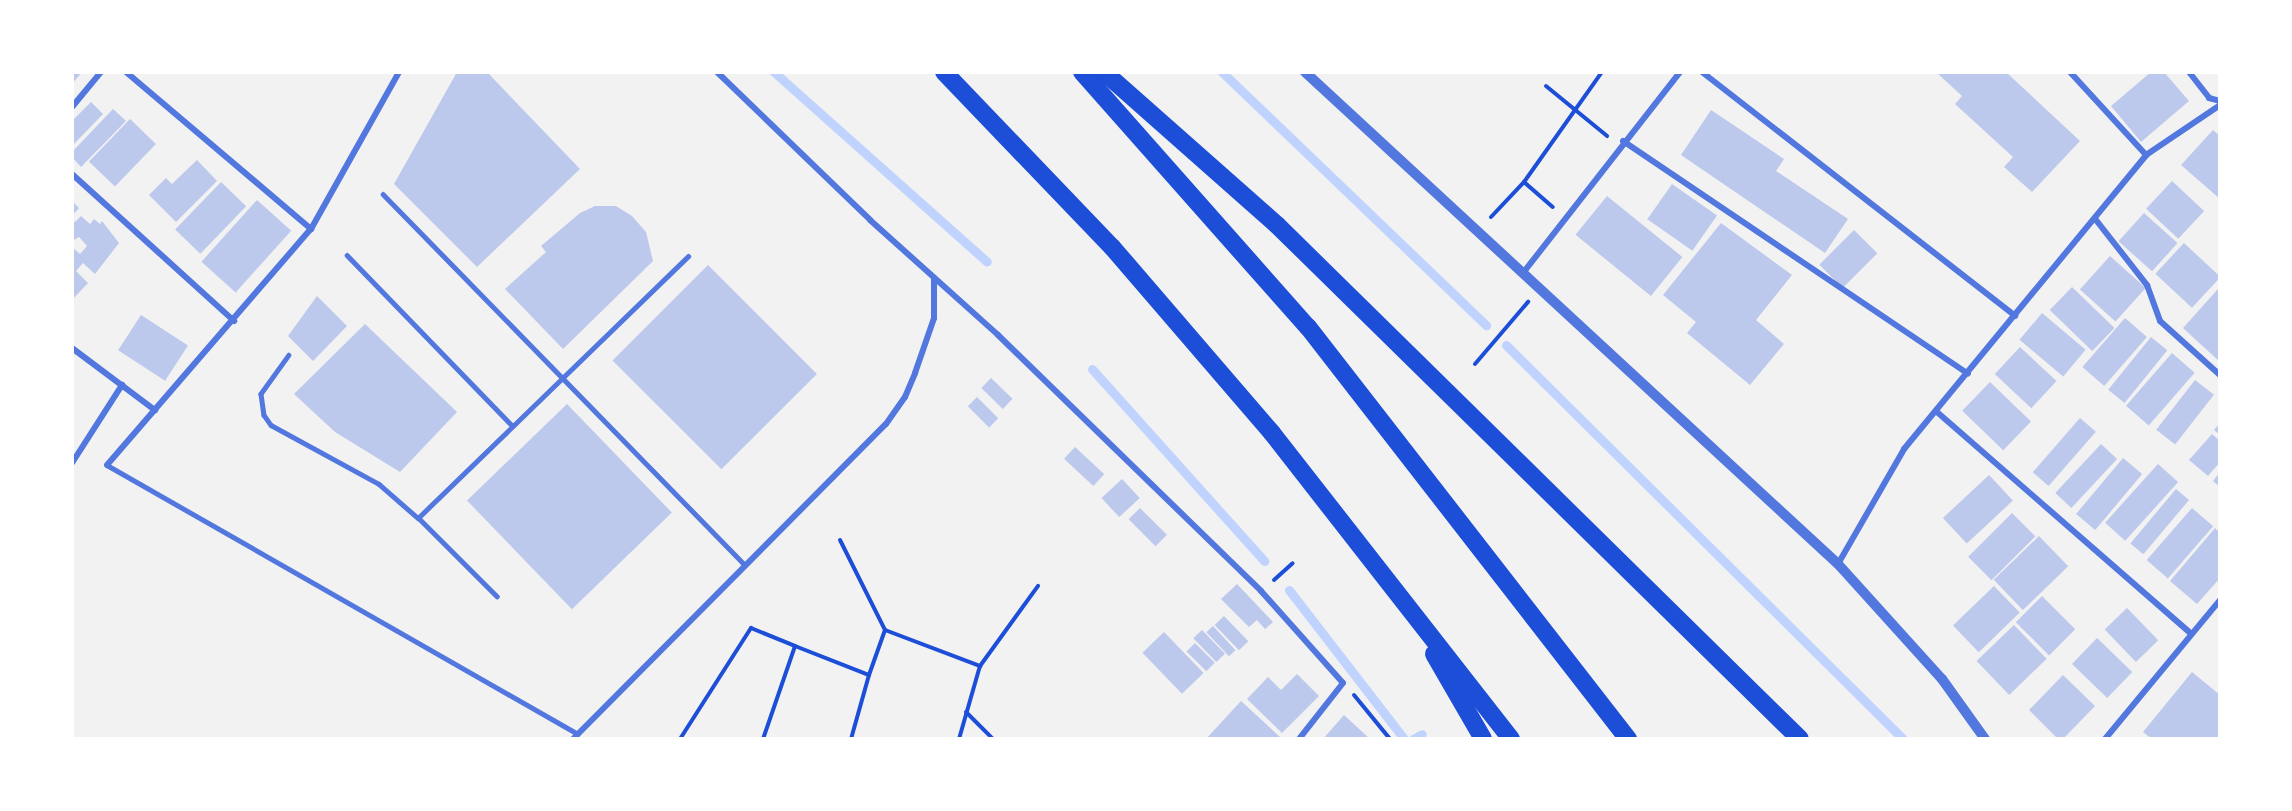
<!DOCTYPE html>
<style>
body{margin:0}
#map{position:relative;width:2292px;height:811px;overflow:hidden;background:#f2f2f2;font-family:"Asap Condensed",sans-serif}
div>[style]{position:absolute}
.stream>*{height:9px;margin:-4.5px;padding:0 4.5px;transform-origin:4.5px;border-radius:4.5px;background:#bfd3fe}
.building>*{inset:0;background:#bdc9ec;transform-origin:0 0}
.path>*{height:4px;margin:-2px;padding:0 2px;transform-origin:2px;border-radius:2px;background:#1d4ed8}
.service>*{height:4.5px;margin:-2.25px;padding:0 2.25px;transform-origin:2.25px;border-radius:2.25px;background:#5277de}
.minor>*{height:6px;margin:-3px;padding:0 3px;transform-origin:3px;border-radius:3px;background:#5277de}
.tertiary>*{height:10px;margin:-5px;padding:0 5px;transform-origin:5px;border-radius:5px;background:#5277de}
.motorway>*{height:18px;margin:-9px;padding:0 9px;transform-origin:9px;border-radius:9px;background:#1d4ed8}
span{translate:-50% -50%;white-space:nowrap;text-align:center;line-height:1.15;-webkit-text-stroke:4.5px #fff;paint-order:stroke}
.frame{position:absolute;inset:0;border:74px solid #fff;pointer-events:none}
</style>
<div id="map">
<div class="stream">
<div style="left:774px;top:72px;width:285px;rotate:41.7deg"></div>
<div style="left:1222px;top:72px;width:366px;rotate:43.8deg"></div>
<div style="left:1506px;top:345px;width:559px;rotate:44.78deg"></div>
<div style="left:1092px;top:369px;width:258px;rotate:48.1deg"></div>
<div style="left:1289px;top:590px;width:188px;rotate:52.3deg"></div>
<div style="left:1413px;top:739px;width:10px;rotate:-29deg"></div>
</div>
<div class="building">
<div style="clip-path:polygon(72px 72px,82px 72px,72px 84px)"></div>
<div style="clip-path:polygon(457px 72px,487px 72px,580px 169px,477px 267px,394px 184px)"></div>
<div style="clip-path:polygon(1936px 72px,2006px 72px,2080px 141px,2032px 192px,2004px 167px,2013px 157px,1955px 104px,1962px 96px)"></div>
<div style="clip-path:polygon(2151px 72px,2164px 72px,2189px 101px,2141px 142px,2111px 106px)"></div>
<div style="clip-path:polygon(91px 102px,103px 114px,72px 146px,72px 121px)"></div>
<div style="clip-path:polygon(113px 109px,126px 121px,81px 167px,72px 157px,72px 152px)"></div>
<div style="clip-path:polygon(1711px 110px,1784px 159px,1776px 171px,1848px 219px,1825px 253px,1681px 155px)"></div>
<div style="left:130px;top:119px;width:36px;height:59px;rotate:44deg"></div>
<div style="clip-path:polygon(2213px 130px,2220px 136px,2220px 199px,2181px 165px)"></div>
<div style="clip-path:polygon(197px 160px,217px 181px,176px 222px,149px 195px,166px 178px,172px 184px)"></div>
<div style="left:2172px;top:181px;width:44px;height:38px;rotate:43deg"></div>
<div style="left:221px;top:182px;width:35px;height:66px;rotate:44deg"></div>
<div style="left:1672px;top:184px;width:55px;height:43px;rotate:35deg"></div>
<div style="left:1607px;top:196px;width:97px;height:50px;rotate:39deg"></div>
<div style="left:257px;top:200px;width:46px;height:83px;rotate:42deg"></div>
<div style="clip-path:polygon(72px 201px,79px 208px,72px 216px)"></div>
<div style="clip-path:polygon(595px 206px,616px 206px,632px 216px,646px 232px,653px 261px,563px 349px,505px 289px,546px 252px,541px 246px,580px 213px)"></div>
<div style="left:2144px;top:213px;width:45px;height:38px;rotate:42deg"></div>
<div style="clip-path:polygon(81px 216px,90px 224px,94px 219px,100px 224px,102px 221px,119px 243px,95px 274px,83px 263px,76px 271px,88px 283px,72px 300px,72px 247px,80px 254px,87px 246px,79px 237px,72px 241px,72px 219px,75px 222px)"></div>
<div style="clip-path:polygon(1721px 223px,1792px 275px,1756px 320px,1784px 344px,1750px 385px,1687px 333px,1696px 322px,1663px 295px)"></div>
<div style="left:1854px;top:230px;width:33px;height:49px;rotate:45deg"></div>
<div style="left:2184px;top:243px;width:50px;height:42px;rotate:43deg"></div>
<div style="left:2110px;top:256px;width:48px;height:45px;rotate:42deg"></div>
<div style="left:708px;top:265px;width:154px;height:135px;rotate:45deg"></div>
<div style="left:2072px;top:287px;width:59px;height:32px;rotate:44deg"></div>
<div style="clip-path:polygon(2218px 289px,2220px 290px,2220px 362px,2183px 328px)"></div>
<div style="clip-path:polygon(317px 296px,347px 326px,313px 361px,288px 336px)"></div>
<div style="left:2042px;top:313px;width:57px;height:35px;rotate:40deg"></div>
<div style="left:141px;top:315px;width:56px;height:42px;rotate:33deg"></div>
<div style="left:2125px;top:318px;width:29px;height:65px;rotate:41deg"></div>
<div style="clip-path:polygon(365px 324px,457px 412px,400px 472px,335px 432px,294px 394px)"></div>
<div style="left:2151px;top:337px;width:21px;height:68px;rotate:39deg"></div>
<div style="left:2020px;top:347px;width:50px;height:37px;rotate:43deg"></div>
<div style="left:2172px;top:353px;width:30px;height:70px;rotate:41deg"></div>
<div style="left:991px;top:378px;width:30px;height:14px;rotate:44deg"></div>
<div style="left:2195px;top:380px;width:24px;height:63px;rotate:38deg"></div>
<div style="left:1990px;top:382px;width:57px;height:40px;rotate:44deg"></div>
<div style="left:977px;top:397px;width:30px;height:13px;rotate:45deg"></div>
<div style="left:567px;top:404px;width:151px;height:139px;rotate:46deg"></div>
<div style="left:2080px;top:418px;width:21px;height:72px;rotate:41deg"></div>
<div style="clip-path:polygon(2220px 423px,2220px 435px,2214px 430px)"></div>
<div style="clip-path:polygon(2212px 434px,2220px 441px,2220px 462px,2208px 476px,2189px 460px)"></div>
<div style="left:2101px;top:444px;width:22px;height:67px;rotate:43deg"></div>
<div style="left:1075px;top:447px;width:40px;height:16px;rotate:43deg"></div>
<div style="left:2123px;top:458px;width:25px;height:73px;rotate:40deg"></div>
<div style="left:2158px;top:464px;width:27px;height:79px;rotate:42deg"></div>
<div style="clip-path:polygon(2220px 472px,2220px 487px,2213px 481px)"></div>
<div style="left:1989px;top:475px;width:35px;height:63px;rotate:47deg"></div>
<div style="left:1122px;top:479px;width:26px;height:28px;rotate:47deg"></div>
<div style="left:2176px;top:489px;width:17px;height:71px;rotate:40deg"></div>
<div style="left:1140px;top:508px;width:38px;height:16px;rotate:45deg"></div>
<div style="left:2192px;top:508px;width:28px;height:69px;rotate:41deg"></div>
<div style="left:2012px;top:513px;width:33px;height:62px;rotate:45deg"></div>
<div style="clip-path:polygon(2215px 528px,2220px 533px,2220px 578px,2197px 604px,2170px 581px)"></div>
<div style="left:2039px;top:536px;width:42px;height:63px;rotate:46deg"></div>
<div style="clip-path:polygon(1237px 584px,1273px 622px,1265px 629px,1257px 620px,1249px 627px,1221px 599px)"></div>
<div style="left:1994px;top:586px;width:37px;height:57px;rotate:46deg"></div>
<div style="left:2042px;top:596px;width:47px;height:37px;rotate:45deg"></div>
<div style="left:2127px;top:608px;width:45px;height:31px;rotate:46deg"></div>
<div style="left:1224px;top:616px;width:35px;height:13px;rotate:46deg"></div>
<div style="left:2014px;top:625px;width:47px;height:52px;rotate:46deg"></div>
<div style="left:1213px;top:626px;width:33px;height:9px;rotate:47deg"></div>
<div style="left:1202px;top:630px;width:33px;height:12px;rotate:46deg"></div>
<div style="left:1164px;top:632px;width:57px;height:30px;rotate:46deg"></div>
<div style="left:2097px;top:638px;width:49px;height:36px;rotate:44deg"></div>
<div style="left:1195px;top:643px;width:28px;height:12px;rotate:45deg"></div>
<div style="clip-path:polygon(2192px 672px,2220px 695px,2220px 739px,2152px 739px,2143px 732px)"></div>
<div style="clip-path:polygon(1297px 674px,1319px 696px,1282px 733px,1247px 699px,1268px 677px,1281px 690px)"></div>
<div style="clip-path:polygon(2063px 675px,2095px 706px,2063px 739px,2058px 739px,2029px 710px)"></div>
<div style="clip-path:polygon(1241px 701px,1280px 737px,1278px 739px,1206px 739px)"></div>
<div style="clip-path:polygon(1344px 715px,1370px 739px,1323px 739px)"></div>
</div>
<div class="path">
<div style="left:1546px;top:86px;width:79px;rotate:39.3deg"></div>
<div style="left:1524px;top:182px;width:38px;rotate:41deg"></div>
<div style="left:1491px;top:217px;width:48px;rotate:-46.7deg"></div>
<div style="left:1524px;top:182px;width:135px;rotate:-54.7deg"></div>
<div style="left:1475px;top:364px;width:82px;rotate:-49.5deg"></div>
<div style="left:840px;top:540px;width:101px;rotate:63.4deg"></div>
<div style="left:885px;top:630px;width:48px;rotate:109.6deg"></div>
<div style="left:1274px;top:580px;width:25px;rotate:-42deg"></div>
<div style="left:885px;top:630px;width:102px;rotate:20.8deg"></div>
<div style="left:1354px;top:695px;width:57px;rotate:50.7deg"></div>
<div style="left:966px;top:712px;width:38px;rotate:45deg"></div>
<div style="left:680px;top:739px;width:132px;rotate:-57.4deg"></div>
<div style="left:751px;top:628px;width:48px;rotate:22.2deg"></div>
<div style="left:763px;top:739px;width:98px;rotate:-71deg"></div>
<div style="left:795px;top:646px;width:79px;rotate:21.4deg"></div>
<div style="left:869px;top:675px;width:66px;rotate:105.7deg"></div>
<div style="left:959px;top:739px;width:76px;rotate:-74deg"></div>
<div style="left:980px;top:666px;width:99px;rotate:-54.1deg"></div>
</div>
<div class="service">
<div style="left:383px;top:194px;width:518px;rotate:45.7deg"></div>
<div style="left:347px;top:255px;width:238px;rotate:45.9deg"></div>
<div style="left:289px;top:355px;width:48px;rotate:125.7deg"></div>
<div style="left:261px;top:394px;width:21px;rotate:82deg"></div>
<div style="left:264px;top:415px;width:12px;rotate:55deg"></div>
<div style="left:271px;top:425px;width:123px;rotate:28.6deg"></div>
<div style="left:379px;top:484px;width:52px;rotate:41.1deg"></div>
<div style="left:107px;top:465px;width:542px;rotate:29.73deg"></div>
<div style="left:497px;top:597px;width:112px;rotate:-135deg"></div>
<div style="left:418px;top:518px;width:376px;rotate:-44.1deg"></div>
</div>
<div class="minor">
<div style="left:126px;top:72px;width:243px;rotate:40.3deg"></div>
<div style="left:717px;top:72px;width:213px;rotate:44deg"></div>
<div style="left:870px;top:220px;width:172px;rotate:41.9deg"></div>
<div style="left:998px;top:335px;width:367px;rotate:44.2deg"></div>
<div style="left:1261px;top:591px;width:123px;rotate:48.3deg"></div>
<div style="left:1343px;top:683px;width:71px;rotate:128.2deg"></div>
<div style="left:1702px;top:72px;width:397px;rotate:37.9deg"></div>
<div style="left:2070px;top:72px;width:113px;rotate:47.5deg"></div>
<div style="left:2189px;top:72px;width:33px;rotate:52deg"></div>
<div style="left:2209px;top:98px;width:11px;rotate:15deg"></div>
<div style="left:72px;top:107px;width:45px;rotate:-50.4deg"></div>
<div style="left:1623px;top:141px;width:416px;rotate:34deg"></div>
<div style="left:72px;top:174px;width:219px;rotate:42.2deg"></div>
<div style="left:2096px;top:220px;width:83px;rotate:51.9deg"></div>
<div style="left:2147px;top:285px;width:38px;rotate:70deg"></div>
<div style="left:2160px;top:321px;width:81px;rotate:42deg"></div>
<div style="left:1523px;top:273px;width:255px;rotate:-52deg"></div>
<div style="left:72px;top:348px;width:104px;rotate:36.8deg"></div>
<div style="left:1937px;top:412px;width:336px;rotate:41.1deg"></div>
<div style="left:72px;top:463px;width:93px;rotate:-57.3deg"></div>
<div style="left:107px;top:465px;width:312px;rotate:-49.2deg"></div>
<div style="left:311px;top:229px;width:180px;rotate:-60.7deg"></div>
<div style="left:1838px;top:564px;width:133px;rotate:-60.1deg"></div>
<div style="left:1904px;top:449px;width:381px;rotate:-50.5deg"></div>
<div style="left:2146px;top:155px;width:89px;rotate:-34deg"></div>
<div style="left:573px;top:739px;width:444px;rotate:-45.2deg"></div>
<div style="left:886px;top:424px;width:33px;rotate:-55deg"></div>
<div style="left:905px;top:397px;width:26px;rotate:-67deg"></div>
<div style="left:915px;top:373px;width:58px;rotate:-70.9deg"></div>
<div style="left:934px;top:318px;width:40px;rotate:-90deg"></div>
<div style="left:2105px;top:739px;width:180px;rotate:-50.4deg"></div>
</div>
<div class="tertiary">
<div style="left:1305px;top:72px;width:725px;rotate:42.71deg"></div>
<div style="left:1838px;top:564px;width:155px;rotate:47.9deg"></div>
<div style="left:1942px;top:679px;width:74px;rotate:54.4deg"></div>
</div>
<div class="motorway">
<div style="left:944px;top:72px;width:243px;rotate:46.2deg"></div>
<div style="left:1112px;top:247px;width:245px;rotate:49.3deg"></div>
<div style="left:1272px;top:433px;width:388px;rotate:52deg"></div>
<div style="left:1082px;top:72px;width:341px;rotate:48.5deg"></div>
<div style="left:1308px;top:327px;width:522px;rotate:52.16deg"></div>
<div style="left:1104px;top:72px;width:231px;rotate:41.5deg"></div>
<div style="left:1277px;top:225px;width:733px;rotate:44.5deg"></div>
<div style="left:1434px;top:654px;width:98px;rotate:60deg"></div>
</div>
<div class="frame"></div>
</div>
